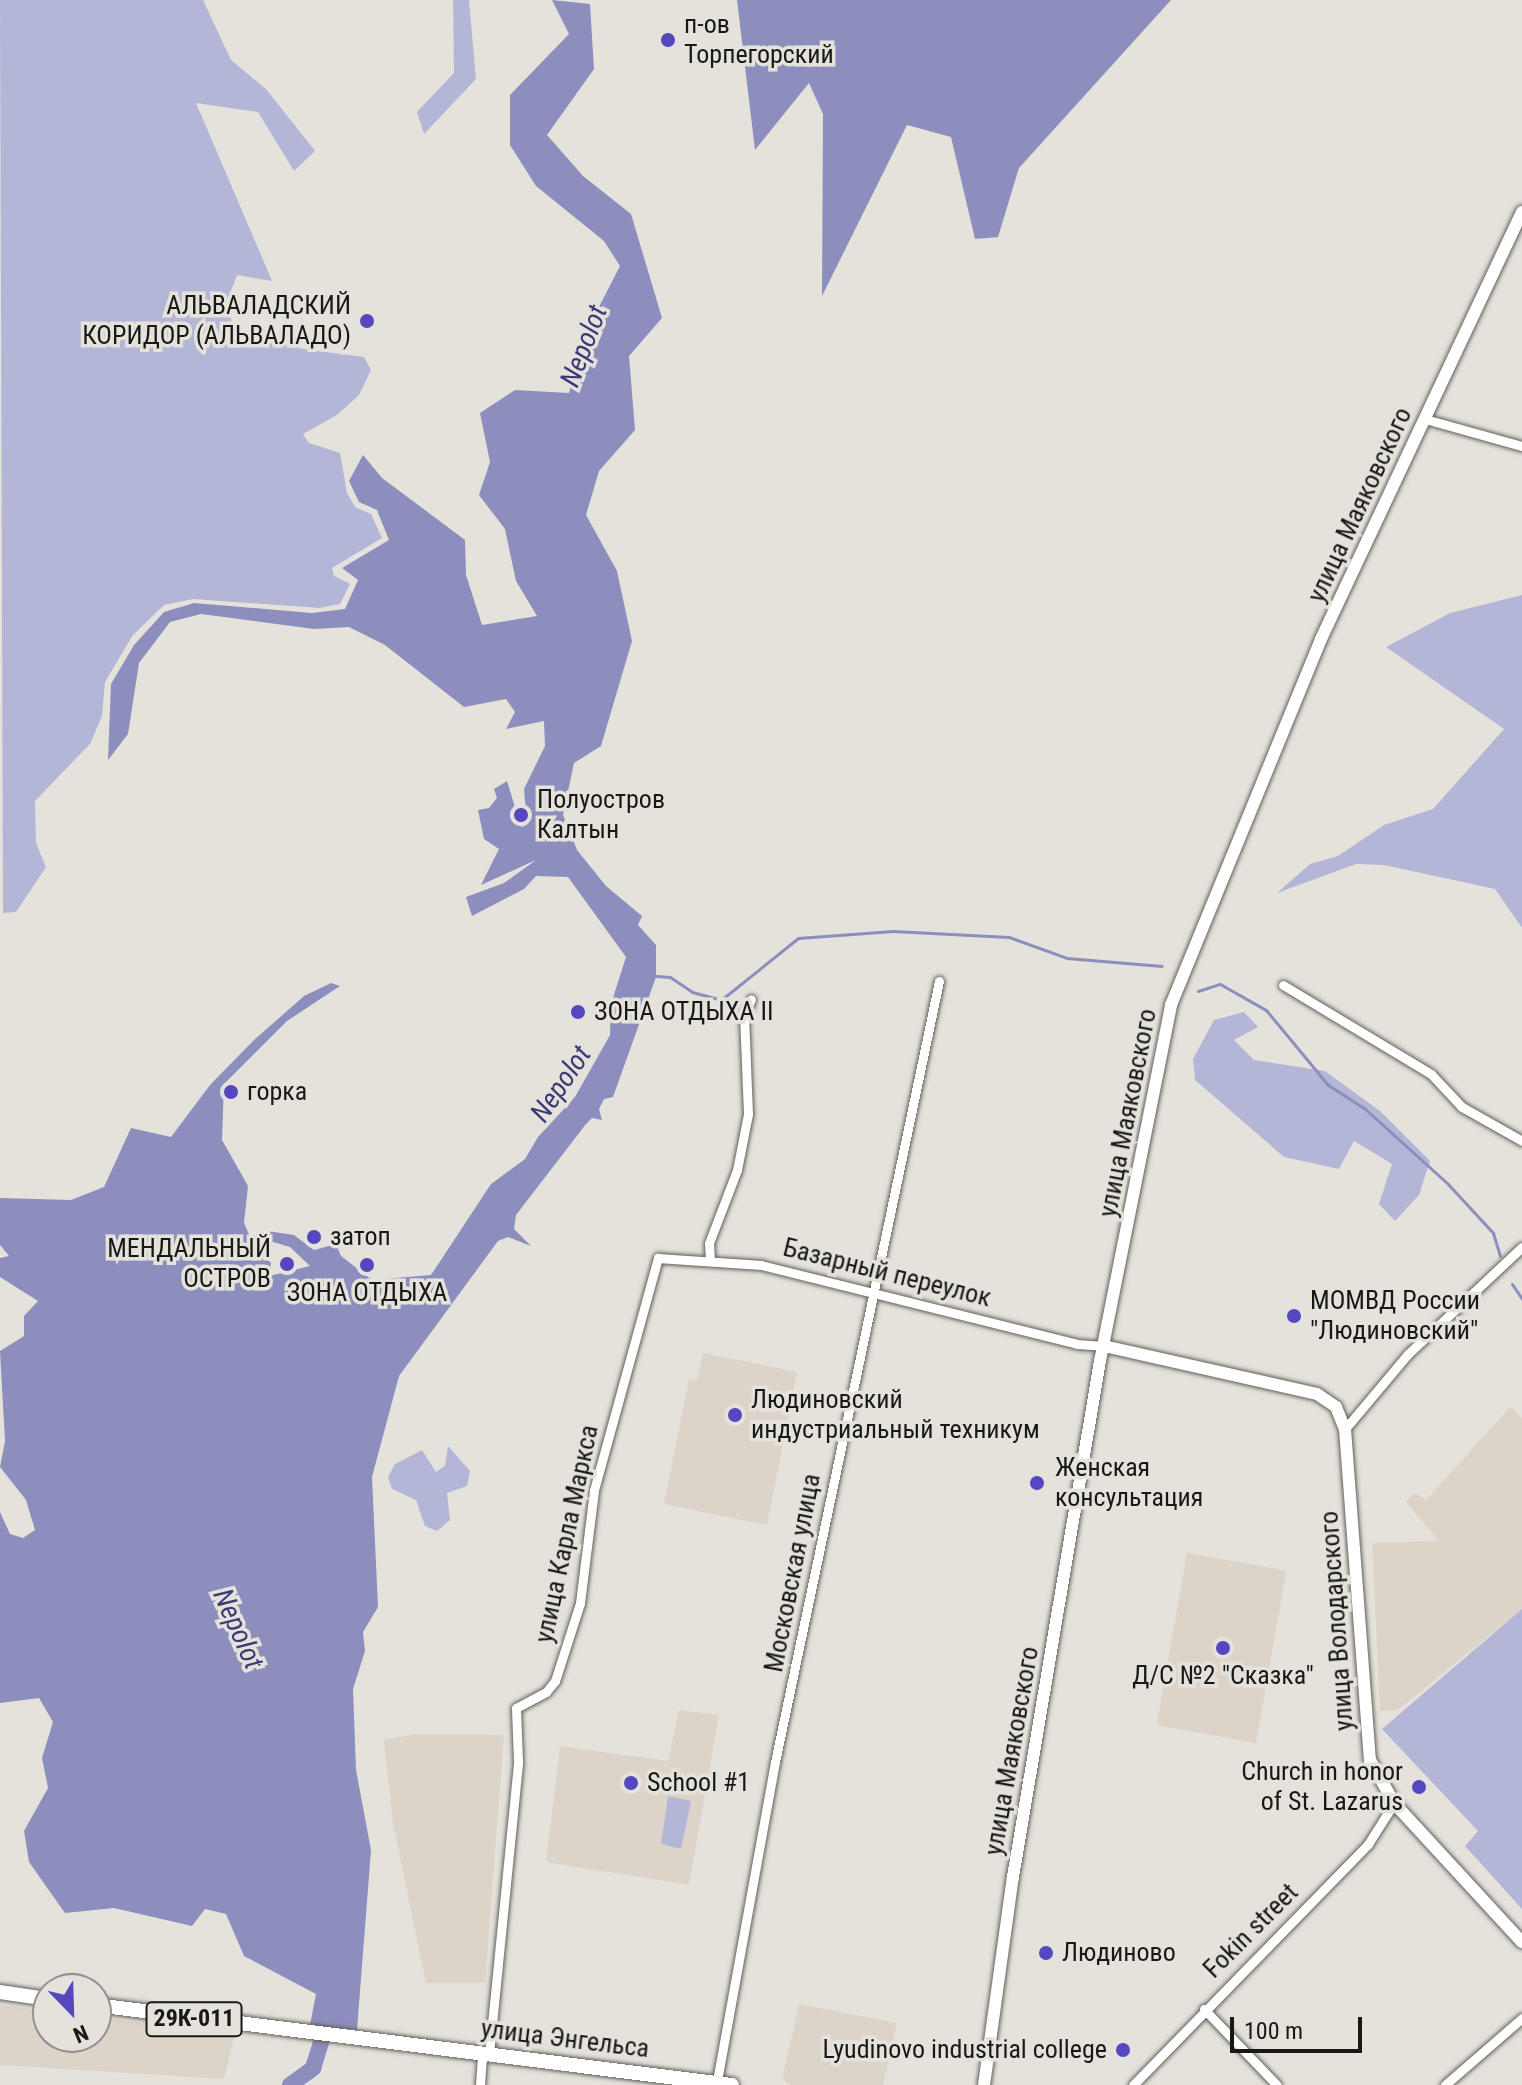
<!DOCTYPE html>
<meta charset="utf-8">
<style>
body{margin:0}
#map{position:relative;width:1522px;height:2085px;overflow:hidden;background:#e5e2dc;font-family:"Roboto Condensed",sans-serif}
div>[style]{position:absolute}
.built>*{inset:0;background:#dcd4c8;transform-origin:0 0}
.green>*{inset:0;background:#b4b6d8}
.water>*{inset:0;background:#8c8ebd}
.stream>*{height:3px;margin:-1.5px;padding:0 1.5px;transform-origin:1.5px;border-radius:1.5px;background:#8c8ebd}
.river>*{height:16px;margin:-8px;padding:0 8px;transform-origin:8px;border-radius:8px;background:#8c8ebd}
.roads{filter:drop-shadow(0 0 2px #62605b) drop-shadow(0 0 2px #62605b)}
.street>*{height:9px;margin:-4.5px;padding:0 4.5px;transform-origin:4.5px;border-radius:4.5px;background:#fff}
.secondary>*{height:12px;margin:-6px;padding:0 6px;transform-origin:6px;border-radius:6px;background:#fff}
.primary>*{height:14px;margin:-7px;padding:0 7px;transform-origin:7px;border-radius:7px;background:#fff}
.dots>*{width:22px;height:22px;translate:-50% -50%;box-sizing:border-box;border:4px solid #e5e2dc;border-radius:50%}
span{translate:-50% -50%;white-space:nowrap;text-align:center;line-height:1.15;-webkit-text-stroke:7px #e5e2dc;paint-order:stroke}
.shield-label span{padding:2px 6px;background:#e5e2dc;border:2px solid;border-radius:6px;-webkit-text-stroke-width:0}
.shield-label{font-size:24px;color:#191816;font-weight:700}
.poi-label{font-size:26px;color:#191816}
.left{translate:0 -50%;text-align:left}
.right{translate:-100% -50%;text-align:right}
.street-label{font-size:26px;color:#191816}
.water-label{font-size:28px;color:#3c3a75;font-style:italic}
.north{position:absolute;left:32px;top:1973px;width:80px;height:80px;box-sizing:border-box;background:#e5e2dc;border:2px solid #93918d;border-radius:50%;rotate:157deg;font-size:22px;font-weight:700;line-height:32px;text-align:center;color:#191816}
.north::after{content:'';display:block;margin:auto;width:28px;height:36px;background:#5447bf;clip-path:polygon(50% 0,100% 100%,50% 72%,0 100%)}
.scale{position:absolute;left:1230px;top:2017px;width:132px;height:36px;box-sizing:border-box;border:4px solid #191816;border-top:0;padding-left:10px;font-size:24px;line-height:28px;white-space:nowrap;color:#191816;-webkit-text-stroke:6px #e5e2dc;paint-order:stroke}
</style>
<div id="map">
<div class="built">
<div style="clip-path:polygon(703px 1353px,797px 1372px,767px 1525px,664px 1504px,689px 1379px,697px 1380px)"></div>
<div style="clip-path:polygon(1510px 1407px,1522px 1418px,1522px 1609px,1398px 1710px,1380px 1711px,1372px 1543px,1439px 1541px,1406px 1502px,1415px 1492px,1426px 1500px)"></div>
<div style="left:1187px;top:1553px;width:101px;height:175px;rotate:10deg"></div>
<div style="clip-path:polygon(679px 1710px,719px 1715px,689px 1885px,546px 1862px,560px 1746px,668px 1761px)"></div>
<div style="clip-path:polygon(416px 1734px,504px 1735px,485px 1983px,426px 1983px,393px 1823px,384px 1740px)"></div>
<div style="clip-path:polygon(799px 2004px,897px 2023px,883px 2085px,791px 2085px,782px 2080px)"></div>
<div style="clip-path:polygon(0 2005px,48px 2011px,48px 2037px,96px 2037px,96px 2017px,235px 2034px,224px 2079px,0 2065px)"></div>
</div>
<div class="green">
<div style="clip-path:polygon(0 0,203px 0,231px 60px,266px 89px,315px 151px,294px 171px,258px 112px,196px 103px,272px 281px,237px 275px,228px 299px,233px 331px,303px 349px,364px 357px,371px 370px,359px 395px,337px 415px,303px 434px,309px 443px,340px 453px,347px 493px,355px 507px,371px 514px,382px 538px,332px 568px,334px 576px,350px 584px,340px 604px,319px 608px,193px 599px,164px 605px,133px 635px,105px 682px,102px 716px,90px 744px,35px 801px,36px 843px,46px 867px,16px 912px,3px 913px)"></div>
<div style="clip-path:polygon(453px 0,469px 0,476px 79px,424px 134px,417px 112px,454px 73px)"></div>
<div style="clip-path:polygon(1522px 595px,1522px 928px,1495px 889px,1384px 865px,1356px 864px,1277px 893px,1310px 864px,1338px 856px,1384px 825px,1433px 809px,1504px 729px,1386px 647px,1450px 613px)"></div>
<div style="clip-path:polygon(1244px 1012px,1258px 1027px,1234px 1040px,1254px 1060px,1325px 1071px,1380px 1111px,1430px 1161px,1419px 1195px,1395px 1221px,1379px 1204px,1392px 1164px,1354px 1141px,1339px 1169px,1284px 1157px,1195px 1080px,1193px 1059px,1214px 1020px)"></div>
<div style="clip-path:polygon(448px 1446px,470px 1471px,467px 1486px,447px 1493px,450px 1520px,437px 1531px,425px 1526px,416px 1500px,392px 1489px,388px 1477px,395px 1464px,422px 1450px,436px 1472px,445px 1466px)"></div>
<div style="clip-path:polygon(1522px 1609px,1522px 1909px,1465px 1846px,1478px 1831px,1382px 1729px)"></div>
<div style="clip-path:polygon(668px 1796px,691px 1801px,681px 1849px,661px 1844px)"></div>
</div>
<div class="water">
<div style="clip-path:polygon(552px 0,590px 4px,594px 69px,547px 135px,583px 176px,631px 214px,662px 318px,629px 356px,635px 430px,599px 471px,586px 515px,617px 571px,632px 641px,601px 746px,574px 763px,563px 815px,577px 850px,606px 886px,642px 916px,638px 925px,656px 945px,656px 977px,613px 1097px,604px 1099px,599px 1109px,602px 1120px,592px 1118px,586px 1124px,516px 1215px,514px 1229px,531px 1246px,508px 1237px,498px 1241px,399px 1376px,372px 1477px,378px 1607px,363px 1632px,365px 1651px,353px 1689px,356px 1770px,371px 1850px,357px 2030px,310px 2025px,316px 1994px,244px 1956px,226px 1914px,205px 1909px,192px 1926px,114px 1908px,65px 1913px,29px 1862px,24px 1831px,48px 1788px,42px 1758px,53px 1722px,39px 1698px,0 1703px,0 1512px,10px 1534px,23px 1538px,35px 1530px,26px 1500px,0 1467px,5px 1441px,0 1351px,24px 1336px,24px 1316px,38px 1301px,0 1277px,0 1258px,9px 1256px,0 1245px,0 1198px,71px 1200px,104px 1187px,131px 1128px,171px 1137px,210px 1085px,253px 1041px,304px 996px,331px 983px,340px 986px,287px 1021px,224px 1084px,222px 1140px,248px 1186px,244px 1223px,255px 1248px,271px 1263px,269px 1276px,310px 1266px,290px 1247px,270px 1241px,267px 1231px,294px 1235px,314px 1250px,336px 1244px,341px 1256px,372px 1280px,431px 1275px,491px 1184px,525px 1159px,538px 1137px,575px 1097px,610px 1035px,611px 1004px,626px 957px,568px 877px,536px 876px,524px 889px,472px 916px,466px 897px,504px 883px,536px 860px,481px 885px,499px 849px,484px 839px,478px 810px,489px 808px,497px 798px,494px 789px,507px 781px,521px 827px,527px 825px,524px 789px,545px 746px,544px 721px,506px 729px,515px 712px,506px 699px,464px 707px,385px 645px,349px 627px,314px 629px,201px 614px,170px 622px,139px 663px,128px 734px,108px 760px,111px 684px,134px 645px,164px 612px,194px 603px,312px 613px,345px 609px,358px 580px,342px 568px,389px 540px,377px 510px,359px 502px,349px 481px,363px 455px,382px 478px,465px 540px,466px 575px,482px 625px,537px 616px,516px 581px,505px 529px,479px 495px,490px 462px,480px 413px,515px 390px,569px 393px,586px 332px,620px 266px,604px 241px,536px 186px,510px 145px,510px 95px,569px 34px)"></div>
<div style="clip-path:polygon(737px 0,1171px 0,1019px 168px,998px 237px,975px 239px,951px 137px,907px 125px,822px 296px,823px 114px,809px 83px,755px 150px)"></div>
</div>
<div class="stream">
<div style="left:656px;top:976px;width:14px;rotate:4deg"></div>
<div style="left:670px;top:977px;width:27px;rotate:34deg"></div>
<div style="left:692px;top:992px;width:30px;rotate:15deg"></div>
<div style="left:721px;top:1000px;width:99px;rotate:-38.8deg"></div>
<div style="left:798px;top:938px;width:95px;rotate:-4.2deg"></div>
<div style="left:893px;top:931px;width:116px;rotate:3deg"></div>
<div style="left:1009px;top:937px;width:62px;rotate:19.9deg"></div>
<div style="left:1067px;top:958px;width:95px;rotate:4.8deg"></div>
<div style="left:1198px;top:991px;width:23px;rotate:-18deg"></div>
<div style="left:1220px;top:984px;width:53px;rotate:29.5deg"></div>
<div style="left:1266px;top:1010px;width:97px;rotate:50.4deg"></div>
<div style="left:1328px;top:1085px;width:43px;rotate:32.6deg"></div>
<div style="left:1364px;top:1108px;width:113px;rotate:42.1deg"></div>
<div style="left:1448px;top:1184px;width:67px;rotate:47.4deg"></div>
<div style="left:1493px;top:1233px;width:24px;rotate:73deg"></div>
<div style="left:1512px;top:1284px;width:18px;rotate:56deg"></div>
</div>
<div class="river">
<div style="left:290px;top:2085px;width:29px;rotate:-36deg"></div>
<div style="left:313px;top:2068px;width:50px;rotate:-72.6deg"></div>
</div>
<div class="roads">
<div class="street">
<div style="left:1425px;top:419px;width:101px;rotate:15.6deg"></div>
<div style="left:1283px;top:985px;width:173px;rotate:31deg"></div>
<div style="left:1431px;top:1074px;width:45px;rotate:46.8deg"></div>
<div style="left:1462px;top:1107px;width:69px;rotate:29.5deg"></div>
<div style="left:710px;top:1261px;width:18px;rotate:-93deg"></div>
<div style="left:709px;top:1243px;width:78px;rotate:-69deg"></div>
<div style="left:737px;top:1170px;width:57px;rotate:-78.9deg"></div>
<div style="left:748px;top:1114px;width:99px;rotate:-92.3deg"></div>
<div style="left:744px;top:1015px;width:17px;rotate:-66deg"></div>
<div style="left:1345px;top:1429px;width:98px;rotate:-50deg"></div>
<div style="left:1408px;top:1354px;width:156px;rotate:-43.2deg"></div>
<div style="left:1204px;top:2009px;width:105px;rotate:46.2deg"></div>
<div style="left:717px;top:2081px;width:324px;rotate:-79.7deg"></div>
<div style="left:775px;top:1762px;width:798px;rotate:-78.14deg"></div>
<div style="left:480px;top:2085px;width:26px;rotate:-86deg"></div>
<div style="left:482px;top:2059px;width:9px;rotate:-36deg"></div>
<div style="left:489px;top:2054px;width:294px;rotate:-84.3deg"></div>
<div style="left:518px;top:1761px;width:53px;rotate:-92.2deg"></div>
<div style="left:516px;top:1708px;width:34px;rotate:-28deg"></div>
<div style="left:546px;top:1692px;width:14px;rotate:-51deg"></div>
<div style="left:555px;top:1681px;width:82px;rotate:-72.2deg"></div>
<div style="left:580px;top:1603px;width:114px;rotate:-82.9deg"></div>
<div style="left:594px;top:1490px;width:241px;rotate:-74.6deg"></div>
<div style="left:658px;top:1258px;width:103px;rotate:3.9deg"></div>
<div style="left:761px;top:1265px;width:326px;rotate:14deg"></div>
<div style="left:1077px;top:1344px;width:27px;rotate:4deg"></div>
<div style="left:1133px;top:2085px;width:337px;rotate:-45.7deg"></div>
<div style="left:1368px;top:1844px;width:49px;rotate:-57.6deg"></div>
<div style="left:1445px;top:2085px;width:102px;rotate:-41deg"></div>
</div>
<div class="secondary">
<div style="left:1104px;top:1346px;width:218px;rotate:12.7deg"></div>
<div style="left:1317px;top:1394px;width:23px;rotate:34deg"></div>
<div style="left:1336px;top:1407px;width:24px;rotate:68deg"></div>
<div style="left:1345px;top:1429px;width:332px;rotate:85.7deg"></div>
<div style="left:1370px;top:1760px;width:49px;rotate:60.8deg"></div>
<div style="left:1394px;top:1803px;width:189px;rotate:47.4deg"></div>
<div style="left:984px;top:2085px;width:210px;rotate:-82.1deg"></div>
<div style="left:1013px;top:1877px;width:523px;rotate:-80.43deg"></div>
<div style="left:1100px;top:1361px;width:363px;rotate:-78.7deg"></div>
<div style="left:1171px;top:1005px;width:396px;rotate:-67.7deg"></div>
<div style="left:1321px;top:639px;width:472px;rotate:-64.8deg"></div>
</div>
<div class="primary">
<div style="left:0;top:1992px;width:49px;rotate:8.3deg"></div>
<div style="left:96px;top:2005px;width:641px;rotate:7.17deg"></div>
</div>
</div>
<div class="dots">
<div style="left:668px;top:40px;background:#5447bf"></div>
<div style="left:367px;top:321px;background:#5447bf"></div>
<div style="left:521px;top:815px;background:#5447bf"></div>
<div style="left:578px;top:1012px;background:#5447bf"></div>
<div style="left:231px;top:1092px;background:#5447bf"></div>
<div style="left:314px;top:1237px;background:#5447bf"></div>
<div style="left:287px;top:1264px;background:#5447bf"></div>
<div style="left:367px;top:1265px;background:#5447bf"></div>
<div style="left:1294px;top:1316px;background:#5447bf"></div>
<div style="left:735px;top:1415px;background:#5447bf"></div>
<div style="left:1037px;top:1483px;background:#5447bf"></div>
<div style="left:1223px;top:1648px;background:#5447bf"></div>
<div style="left:631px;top:1783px;background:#5447bf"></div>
<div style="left:1419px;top:1787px;background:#5447bf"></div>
<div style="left:1046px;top:1953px;background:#5447bf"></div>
<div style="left:1123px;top:2050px;background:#5447bf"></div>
</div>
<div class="shield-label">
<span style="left:194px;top:2019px">29К-011</span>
</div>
<div class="poi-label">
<span class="left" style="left:684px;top:40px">п-ов<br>Торпегорский</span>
<span class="right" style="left:351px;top:321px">АЛЬВАЛАДСКИЙ<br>КОРИДОР (АЛЬВАЛАДО)</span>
<span class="left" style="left:537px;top:815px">Полуостров<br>Калтын</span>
<span class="left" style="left:594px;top:1012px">ЗОНА ОТДЫХА II</span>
<span class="left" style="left:247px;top:1092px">горка</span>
<span class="left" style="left:330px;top:1237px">затоп</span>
<span class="right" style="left:271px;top:1264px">МЕНДАЛЬНЫЙ<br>ОСТРОВ</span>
<span style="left:367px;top:1293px">ЗОНА ОТДЫХА</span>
<span class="left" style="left:1310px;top:1316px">МОМВД России<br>"Людиновский"</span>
<span class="left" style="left:751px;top:1415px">Людиновский<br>индустриальный техникум</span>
<span class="left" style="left:1055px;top:1483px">Женская<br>консультация</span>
<span style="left:1223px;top:1676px">Д/С №2 "Сказка"</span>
<span class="right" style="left:1403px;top:1787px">Church in honor<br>of St. Lazarus</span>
<span class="left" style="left:647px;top:1783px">School #1</span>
<span class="left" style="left:1062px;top:1953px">Людиново</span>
<span class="right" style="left:1107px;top:2050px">Lyudinovo industrial college</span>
</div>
<div class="street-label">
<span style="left:1360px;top:505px;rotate:-65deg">улица Маяковского</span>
<span style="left:1128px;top:1113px;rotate:-79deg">улица Маяковского</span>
<span style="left:887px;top:1273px;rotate:14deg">Базарный переулок</span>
<span style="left:567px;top:1534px;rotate:-78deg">улица Карла Маркса</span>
<span style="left:793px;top:1573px;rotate:-79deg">Московская улица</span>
<span style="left:1337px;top:1621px;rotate:-94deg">улица Володарского</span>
<span style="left:1012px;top:1751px;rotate:-80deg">улица Маяковского</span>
<span style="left:1251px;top:1931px;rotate:-45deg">Fokin street</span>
<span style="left:565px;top:2039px;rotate:7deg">улица Энгельса</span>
</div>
<div class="water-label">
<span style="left:584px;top:346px;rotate:-69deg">Nepolot</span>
<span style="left:561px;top:1084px;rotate:-56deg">Nepolot</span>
<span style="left:238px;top:1629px;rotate:66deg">Nepolot</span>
</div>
<div class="north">N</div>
<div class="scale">100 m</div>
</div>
